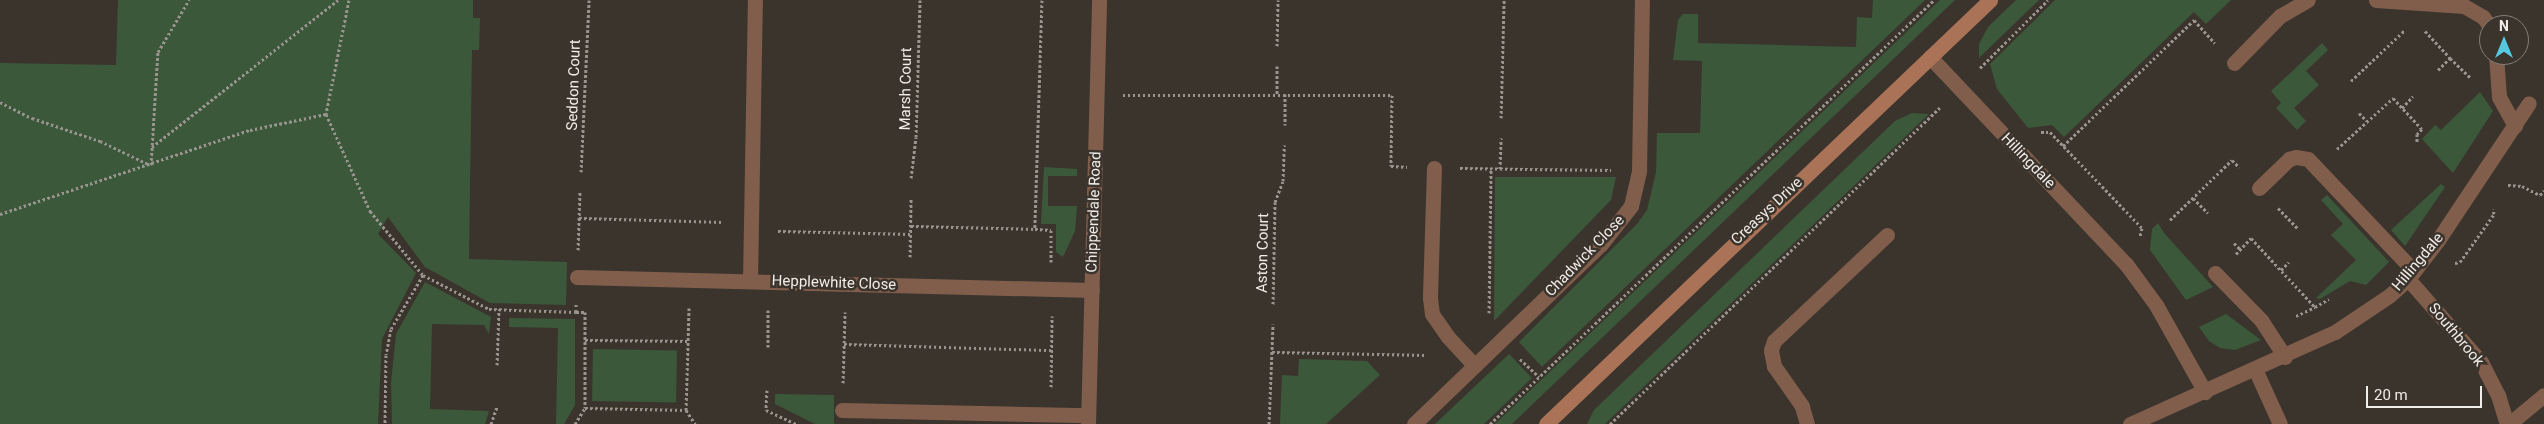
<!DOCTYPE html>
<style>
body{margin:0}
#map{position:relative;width:2544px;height:424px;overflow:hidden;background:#3a342d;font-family:Roboto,sans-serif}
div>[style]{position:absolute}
.green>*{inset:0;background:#3b583a;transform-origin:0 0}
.path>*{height:3px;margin-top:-1.5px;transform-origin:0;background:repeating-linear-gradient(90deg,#99948e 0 2.5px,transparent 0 5px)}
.lane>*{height:15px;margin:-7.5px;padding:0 7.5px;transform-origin:7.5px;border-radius:7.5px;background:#815d4b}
.street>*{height:15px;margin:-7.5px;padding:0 7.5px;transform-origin:7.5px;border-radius:7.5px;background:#815d4b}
.secondary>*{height:15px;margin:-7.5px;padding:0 7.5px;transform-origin:7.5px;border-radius:7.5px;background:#aa7256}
span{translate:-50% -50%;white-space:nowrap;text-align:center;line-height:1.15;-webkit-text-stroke:5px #3a342d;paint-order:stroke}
.street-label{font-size:15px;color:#f0ece7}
.north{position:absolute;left:2479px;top:15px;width:50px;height:50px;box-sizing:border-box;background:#3a342d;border:1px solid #837e77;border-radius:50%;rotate:0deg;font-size:14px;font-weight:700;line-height:20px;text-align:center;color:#f0ece7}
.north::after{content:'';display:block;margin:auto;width:18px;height:22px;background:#56c9e1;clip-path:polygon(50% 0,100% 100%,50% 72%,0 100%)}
.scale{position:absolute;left:2366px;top:386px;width:116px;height:22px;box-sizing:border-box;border:2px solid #f0ece7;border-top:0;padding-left:6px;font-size:15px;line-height:18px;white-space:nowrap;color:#f0ece7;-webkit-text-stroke:4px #3a342d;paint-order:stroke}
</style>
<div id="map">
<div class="green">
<div style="clip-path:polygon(118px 0,473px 0,473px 18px,480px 18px,479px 50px,472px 50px,469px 259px,567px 262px,566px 305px,490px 303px,425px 267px,388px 217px,378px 234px,416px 273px,382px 339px,378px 424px,0 424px,0 63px,116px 65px)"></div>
<div style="clip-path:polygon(1873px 0,1925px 0,1542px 367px,1519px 342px,1637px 224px,1647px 210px,1656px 172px,1657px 133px,1700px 133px,1702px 61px,1673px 60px,1678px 20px,1683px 14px,1698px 14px,1698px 43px,1856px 47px,1857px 17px,1872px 18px)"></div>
<div style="clip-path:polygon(1940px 0,1955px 0,1512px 424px,1495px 424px)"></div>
<div style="clip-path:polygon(2016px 0,2039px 0,1979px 58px,1979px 44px,1988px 27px)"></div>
<div style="clip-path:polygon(2055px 0,2231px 0,2206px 24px,2194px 12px,2064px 137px,2052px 125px,2028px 128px,1997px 89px,1990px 64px)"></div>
<div style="clip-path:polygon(2322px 43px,2328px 50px,2306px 71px,2319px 85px,2294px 108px,2306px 121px,2297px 130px,2276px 108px,2281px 103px,2271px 91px)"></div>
<div style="clip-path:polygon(2480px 92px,2493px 111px,2453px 173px,2422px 139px,2435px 125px,2441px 130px)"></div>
<div style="clip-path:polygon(1912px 113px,1929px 114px,1605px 424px,1587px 424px,1594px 410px,1895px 121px)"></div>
<div style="clip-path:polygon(1044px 167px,1077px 169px,1077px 176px,1048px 176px,1048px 206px,1077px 206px,1075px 231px,1063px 257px,1056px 252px,1056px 224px,1041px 224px)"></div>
<div style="clip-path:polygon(1495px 177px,1616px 177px,1611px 200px,1494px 321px)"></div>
<div style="clip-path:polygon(2441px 184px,2445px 187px,2405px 246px,2391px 230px)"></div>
<div style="clip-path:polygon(2327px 195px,2389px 262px,2366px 285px,2350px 281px,2320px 299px,2316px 298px,2356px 260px,2331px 235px,2343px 224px,2321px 200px)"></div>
<div style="clip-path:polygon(2158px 223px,2164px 233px,2213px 287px,2186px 300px,2150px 250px,2152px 229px)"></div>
<div style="clip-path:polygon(425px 282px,491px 317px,489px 334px,484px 325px,432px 324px,430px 409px,489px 411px,485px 424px,392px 424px,391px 383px,396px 334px)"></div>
<div style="clip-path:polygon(2226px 314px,2261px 340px,2235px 350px,2220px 348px,2209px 341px,2199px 327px)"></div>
<div style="clip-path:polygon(509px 318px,575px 319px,575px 405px,564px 424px,556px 424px,558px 328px,509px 327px)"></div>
<div style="left:593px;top:349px;width:84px;height:52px;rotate:1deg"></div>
<div style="clip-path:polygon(1509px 354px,1532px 378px,1484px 424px,1435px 424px)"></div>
<div style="clip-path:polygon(1299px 359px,1367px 361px,1380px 375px,1326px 424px,1280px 424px,1282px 375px,1298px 376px)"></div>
<div style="clip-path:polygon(775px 394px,834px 395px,834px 424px,815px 424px,775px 404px)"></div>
</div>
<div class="path">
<div style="left:349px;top:0;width:116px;rotate:101.4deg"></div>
<div style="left:326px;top:114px;width:107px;rotate:65.6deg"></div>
<div style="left:370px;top:211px;width:83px;rotate:50.4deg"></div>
<div style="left:423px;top:275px;width:63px;rotate:120.7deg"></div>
<div style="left:391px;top:329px;width:26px;rotate:101deg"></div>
<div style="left:386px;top:355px;width:69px;rotate:90.8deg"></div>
<div style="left:1042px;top:0;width:229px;rotate:91.8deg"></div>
<div style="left:1035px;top:229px;width:16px;rotate:4deg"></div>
<div style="left:1051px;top:230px;width:32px;rotate:90deg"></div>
<div style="left:2425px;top:31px;width:37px;rotate:47deg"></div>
<div style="left:1277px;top:46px;width:46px;rotate:-88.8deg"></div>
<div style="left:1277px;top:66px;width:28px;rotate:90deg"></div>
<div style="left:1980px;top:68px;width:96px;rotate:-45deg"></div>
<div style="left:2438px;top:70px;width:17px;rotate:-45deg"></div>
<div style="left:2450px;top:58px;width:28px;rotate:44deg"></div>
<div style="left:2351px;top:81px;width:74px;rotate:-43.4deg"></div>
<div style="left:1285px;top:94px;width:31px;rotate:90deg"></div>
<div style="left:1123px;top:95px;width:269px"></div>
<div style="left:1392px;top:95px;width:71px;rotate:90.8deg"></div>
<div style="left:1391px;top:166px;width:16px;rotate:4deg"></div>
<div style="left:0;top:102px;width:36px;rotate:27deg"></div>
<div style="left:32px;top:118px;width:72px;rotate:18.7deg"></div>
<div style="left:100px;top:141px;width:55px;rotate:25.6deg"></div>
<div style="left:2402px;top:108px;width:16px;rotate:-47deg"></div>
<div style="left:2359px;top:113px;width:11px;rotate:45deg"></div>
<div style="left:1501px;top:118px;width:118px;rotate:-88.5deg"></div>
<div style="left:2041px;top:132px;width:9px"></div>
<div style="left:2050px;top:132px;width:133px;rotate:46.2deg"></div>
<div style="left:2142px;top:228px;width:9px;rotate:103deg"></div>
<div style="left:2063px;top:146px;width:182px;rotate:-43.9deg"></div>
<div style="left:2194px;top:20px;width:31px;rotate:48deg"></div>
<div style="left:152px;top:147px;width:237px;rotate:-38.3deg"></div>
<div style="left:2337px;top:149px;width:76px;rotate:-42.3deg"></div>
<div style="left:2393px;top:98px;width:42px;rotate:46.9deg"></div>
<div style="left:2422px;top:129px;width:7px;rotate:135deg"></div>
<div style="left:2417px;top:134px;width:9px;rotate:90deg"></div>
<div style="left:151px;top:165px;width:113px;rotate:-86.5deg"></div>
<div style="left:158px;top:52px;width:61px;rotate:-59.2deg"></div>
<div style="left:1460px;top:168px;width:151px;rotate:0.8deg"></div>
<div style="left:1500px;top:169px;width:31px;rotate:-88deg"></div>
<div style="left:581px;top:172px;width:172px;rotate:-87.3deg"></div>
<div style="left:911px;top:178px;width:41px;rotate:-83deg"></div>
<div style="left:916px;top:137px;width:137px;rotate:-88.3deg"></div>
<div style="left:2508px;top:185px;width:14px;rotate:4deg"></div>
<div style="left:2522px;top:186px;width:20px;rotate:27deg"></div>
<div style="left:2540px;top:195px;width:6px;rotate:-51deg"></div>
<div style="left:2193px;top:198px;width:21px;rotate:45deg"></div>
<div style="left:2278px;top:208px;width:29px;rotate:46deg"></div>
<div style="left:0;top:214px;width:264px;rotate:-18.6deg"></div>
<div style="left:250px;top:130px;width:78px;rotate:-11.9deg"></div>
<div style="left:579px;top:218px;width:145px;rotate:1.6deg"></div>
<div style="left:2170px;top:220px;width:86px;rotate:-44.1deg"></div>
<div style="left:2232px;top:160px;width:10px;rotate:45deg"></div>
<div style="left:911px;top:226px;width:124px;rotate:1.4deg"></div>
<div style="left:778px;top:231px;width:132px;rotate:1.3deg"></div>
<div style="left:2234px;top:243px;width:8px;rotate:45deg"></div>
<div style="left:578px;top:250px;width:59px;rotate:-88.1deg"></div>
<div style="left:2236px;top:254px;width:22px;rotate:-47deg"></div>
<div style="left:2251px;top:238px;width:94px;rotate:47.2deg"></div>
<div style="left:2315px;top:307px;width:16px;rotate:-30deg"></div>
<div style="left:910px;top:257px;width:58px;rotate:-89deg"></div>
<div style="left:2455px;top:263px;width:5px;rotate:-11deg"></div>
<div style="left:2460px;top:262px;width:59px;rotate:-54.7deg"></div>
<div style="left:2494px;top:214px;width:5px;rotate:-101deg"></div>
<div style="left:2281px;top:270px;width:11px;rotate:-45deg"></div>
<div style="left:423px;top:275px;width:74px;rotate:27.3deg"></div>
<div style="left:489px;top:309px;width:87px;rotate:2deg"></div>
<div style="left:576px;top:312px;width:8px;rotate:-90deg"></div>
<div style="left:1273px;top:304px;width:102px;rotate:-88.9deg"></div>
<div style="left:1275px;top:202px;width:22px;rotate:-69deg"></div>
<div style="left:1283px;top:181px;width:36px;rotate:-88deg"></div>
<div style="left:576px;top:312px;width:9px"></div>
<div style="left:585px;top:312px;width:96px;rotate:90deg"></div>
<div style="left:585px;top:408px;width:101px;rotate:1.1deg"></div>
<div style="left:686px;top:410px;width:102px;rotate:-88.3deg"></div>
<div style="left:1489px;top:313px;width:144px;rotate:-89.2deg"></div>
<div style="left:2296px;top:316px;width:21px;rotate:-25deg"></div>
<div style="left:585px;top:340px;width:103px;rotate:0.6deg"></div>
<div style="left:844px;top:344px;width:208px;rotate:1.7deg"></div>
<div style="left:768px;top:347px;width:37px;rotate:-90deg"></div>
<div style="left:1272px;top:352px;width:154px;rotate:1.1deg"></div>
<div style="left:1520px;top:359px;width:26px;rotate:43deg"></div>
<div style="left:497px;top:365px;width:56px;rotate:-88deg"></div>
<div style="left:843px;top:383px;width:71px;rotate:-88.4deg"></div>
<div style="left:1051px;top:387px;width:71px;rotate:-89.2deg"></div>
<div style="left:767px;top:390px;width:20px;rotate:93deg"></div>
<div style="left:766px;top:410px;width:33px;rotate:25deg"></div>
<div style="left:686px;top:410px;width:17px;rotate:57deg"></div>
<div style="left:491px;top:424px;width:18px;rotate:-71deg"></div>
<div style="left:575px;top:424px;width:19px;rotate:-58deg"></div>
<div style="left:1269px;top:424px;width:100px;rotate:-87.7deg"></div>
<div style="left:1490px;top:424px;width:614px;rotate:-43.68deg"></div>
<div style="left:1610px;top:424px;width:457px;rotate:-43.8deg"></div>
</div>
<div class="lane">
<div style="left:2376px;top:0;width:88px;rotate:3.9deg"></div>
<div style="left:2464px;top:6px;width:22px;rotate:30deg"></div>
<div style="left:2483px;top:17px;width:10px;rotate:53deg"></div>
<div style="left:2496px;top:55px;width:42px;rotate:85.9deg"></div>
<div style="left:2499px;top:97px;width:33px;rotate:61deg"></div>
<div style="left:2234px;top:63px;width:66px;rotate:-45.6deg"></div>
<div style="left:2280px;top:16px;width:32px;rotate:-30deg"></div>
<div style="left:2259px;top:188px;width:42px;rotate:-44deg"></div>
<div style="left:2289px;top:159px;width:7px;rotate:-16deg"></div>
<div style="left:2296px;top:157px;width:12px;rotate:9deg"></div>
<div style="left:2308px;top:159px;width:154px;rotate:46.6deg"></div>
<div style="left:2215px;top:273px;width:66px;rotate:45.6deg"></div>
<div style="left:2261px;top:320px;width:44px;rotate:57deg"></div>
<div style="left:750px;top:281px;width:281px;rotate:-89deg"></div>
<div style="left:2255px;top:369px;width:60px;rotate:65.6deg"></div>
<div style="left:842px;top:410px;width:246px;rotate:1.2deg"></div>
<div style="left:1807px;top:424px;width:19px;rotate:-106deg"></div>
<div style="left:1802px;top:406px;width:49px;rotate:-125deg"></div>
<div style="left:1774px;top:366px;width:16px;rotate:-101deg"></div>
<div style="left:1771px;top:350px;width:9px;rotate:-72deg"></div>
<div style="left:1774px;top:341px;width:155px;rotate:-43.2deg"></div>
<div style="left:2509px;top:424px;width:45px;rotate:-39.6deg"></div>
</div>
<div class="street">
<div style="left:1930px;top:57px;width:285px;rotate:46.6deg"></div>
<div style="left:2126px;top:264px;width:51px;rotate:53.8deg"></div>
<div style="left:2156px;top:305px;width:100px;rotate:60.6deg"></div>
<div style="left:1434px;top:168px;width:130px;rotate:91.8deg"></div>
<div style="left:1430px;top:298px;width:16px;rotate:83deg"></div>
<div style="left:1432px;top:314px;width:28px;rotate:55deg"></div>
<div style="left:1448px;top:337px;width:38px;rotate:47deg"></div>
<div style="left:577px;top:277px;width:515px;rotate:1.45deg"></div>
<div style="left:2408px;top:279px;width:111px;rotate:48.7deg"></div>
<div style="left:2481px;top:362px;width:37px;rotate:63deg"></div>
<div style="left:2498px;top:395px;width:30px;rotate:73deg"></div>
<div style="left:1088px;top:424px;width:424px;rotate:-88.5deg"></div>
<div style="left:1414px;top:424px;width:260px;rotate:-43.9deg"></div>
<div style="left:1601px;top:244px;width:48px;rotate:-51.7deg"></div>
<div style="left:1631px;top:206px;width:37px;rotate:-77deg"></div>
<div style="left:1639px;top:170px;width:170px;rotate:-89deg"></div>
<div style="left:2130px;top:424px;width:225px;rotate:-24.2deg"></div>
<div style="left:2335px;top:332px;width:66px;rotate:-33.9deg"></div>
<div style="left:2390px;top:295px;width:24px;rotate:-42deg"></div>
<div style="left:2408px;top:279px;width:49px;rotate:-52.4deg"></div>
<div style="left:2438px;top:240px;width:164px;rotate:-56.4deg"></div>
</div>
<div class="secondary">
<div style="left:1546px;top:424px;width:614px;rotate:-43.68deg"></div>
</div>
<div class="street-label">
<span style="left:574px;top:85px;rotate:-88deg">Seddon Court</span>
<span style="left:906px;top:89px;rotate:-89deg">Marsh Court</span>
<span style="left:2028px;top:161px;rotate:46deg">Hillingdale</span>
<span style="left:1767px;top:211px;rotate:-43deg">Creasys Drive</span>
<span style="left:1094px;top:212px;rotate:-88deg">Chippendale Road</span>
<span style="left:1263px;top:253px;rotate:-89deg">Aston Court</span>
<span style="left:1585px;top:256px;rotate:-46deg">Chadwick Close</span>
<span style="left:2418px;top:262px;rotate:-50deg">Hillingdale</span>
<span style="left:834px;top:283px;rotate:2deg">Hepplewhite Close</span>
<span style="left:2456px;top:335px;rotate:50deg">Southbrook</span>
</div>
<div class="north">N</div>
<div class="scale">20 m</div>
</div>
